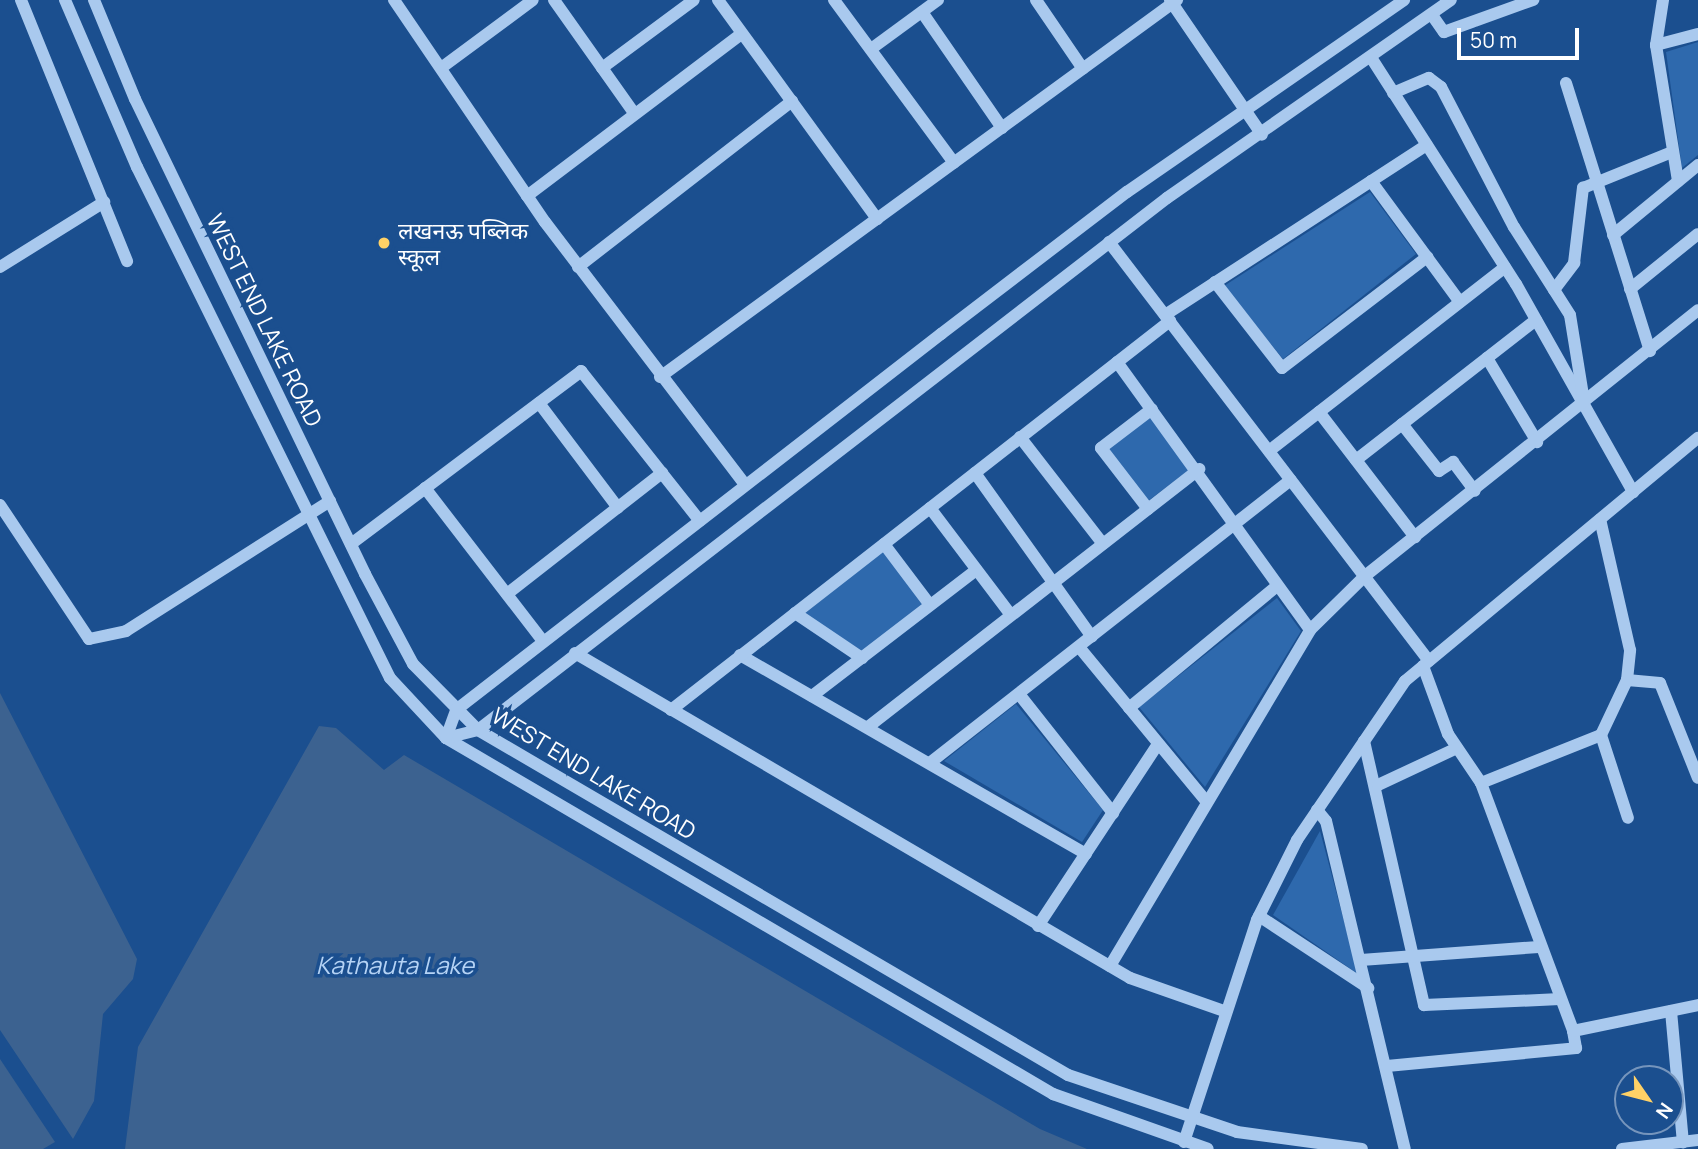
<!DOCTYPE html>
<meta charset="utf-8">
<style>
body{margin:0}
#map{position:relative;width:1698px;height:1149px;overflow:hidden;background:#1b4f8f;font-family:Manrope,"Noto Sans Devanagari",sans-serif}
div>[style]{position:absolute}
.green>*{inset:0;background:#2e69ad;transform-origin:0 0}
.water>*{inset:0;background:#3c6290}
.minor>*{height:12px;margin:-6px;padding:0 6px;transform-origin:6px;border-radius:6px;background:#a9c9ee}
.dots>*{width:19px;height:19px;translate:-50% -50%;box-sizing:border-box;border:4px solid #1b4f8f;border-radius:50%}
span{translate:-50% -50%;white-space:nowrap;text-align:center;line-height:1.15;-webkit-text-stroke:7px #1b4f8f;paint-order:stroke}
.poi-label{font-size:23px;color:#fff}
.left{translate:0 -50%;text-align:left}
.street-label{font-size:23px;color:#fff}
.water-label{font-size:24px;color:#b5d3f5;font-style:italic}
.north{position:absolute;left:1614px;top:1065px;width:70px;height:70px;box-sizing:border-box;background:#1b4f8f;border:2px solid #7695bc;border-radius:50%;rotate:125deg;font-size:19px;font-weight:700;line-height:28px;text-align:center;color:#fff}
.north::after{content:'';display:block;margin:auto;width:24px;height:32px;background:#ffd166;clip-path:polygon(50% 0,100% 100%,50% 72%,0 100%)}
.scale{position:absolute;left:1457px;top:28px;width:122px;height:32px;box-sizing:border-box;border:4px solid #fff;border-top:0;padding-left:9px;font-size:21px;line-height:24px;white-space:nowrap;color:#fff;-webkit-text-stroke:5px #1b4f8f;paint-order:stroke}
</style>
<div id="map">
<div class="green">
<div style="clip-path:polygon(1698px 42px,1698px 155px,1682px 168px,1666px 52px)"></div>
<div style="clip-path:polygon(1370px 192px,1416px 254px,1283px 359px,1224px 286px)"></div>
<div style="left:1152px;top:414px;width:67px;height:56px;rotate:53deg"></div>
<div style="clip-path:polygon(883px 551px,924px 605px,864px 652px,804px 614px)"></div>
<div style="clip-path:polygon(1277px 598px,1301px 631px,1205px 787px,1139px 707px)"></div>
<div style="clip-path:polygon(1016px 704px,1103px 810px,1082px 842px,944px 761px)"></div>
<div style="clip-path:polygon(1320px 831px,1358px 974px,1273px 915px)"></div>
</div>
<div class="water">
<div style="clip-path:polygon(0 693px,137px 959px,133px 979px,103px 1014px,94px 1101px,73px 1139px,0 1030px)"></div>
<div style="clip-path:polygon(319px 726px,336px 728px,384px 770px,404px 755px,1040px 1129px,1087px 1149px,125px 1149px,138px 1047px)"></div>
<div style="clip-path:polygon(0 1059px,55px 1142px,43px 1149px,0 1149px)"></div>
</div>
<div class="minor">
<div style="left:21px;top:0;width:282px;rotate:67.9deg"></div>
<div style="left:65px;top:0;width:182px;rotate:66.7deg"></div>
<div style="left:137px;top:167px;width:570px;rotate:63.66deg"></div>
<div style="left:390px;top:678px;width:82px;rotate:47deg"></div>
<div style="left:446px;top:738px;width:704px;rotate:30.39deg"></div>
<div style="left:1053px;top:1094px;width:164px;rotate:19.5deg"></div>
<div style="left:94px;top:0;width:107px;rotate:67.5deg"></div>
<div style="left:135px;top:99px;width:528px;rotate:64.16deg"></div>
<div style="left:365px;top:574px;width:102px;rotate:61.9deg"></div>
<div style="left:413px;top:664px;width:93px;rotate:45.4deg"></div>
<div style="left:478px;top:730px;width:683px;rotate:30.32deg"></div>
<div style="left:1068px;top:1075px;width:178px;rotate:18.6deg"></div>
<div style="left:1237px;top:1132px;width:126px;rotate:7.7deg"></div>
<div style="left:394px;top:0;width:268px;rotate:55.8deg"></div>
<div style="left:545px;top:222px;width:330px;rotate:52.7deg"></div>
<div style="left:554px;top:0;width:138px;rotate:54.7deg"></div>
<div style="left:718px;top:0;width:271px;rotate:54deg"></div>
<div style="left:834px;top:0;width:202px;rotate:53.6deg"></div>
<div style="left:1036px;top:0;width:83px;rotate:55.7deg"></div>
<div style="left:1170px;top:0;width:163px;rotate:55.7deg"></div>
<div style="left:1663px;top:0;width:46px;rotate:98.8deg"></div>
<div style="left:1656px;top:45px;width:138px;rotate:80.8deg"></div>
<div style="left:922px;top:12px;width:141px;rotate:55.4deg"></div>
<div style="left:1432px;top:15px;width:21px;rotate:55deg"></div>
<div style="left:1444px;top:32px;width:95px;rotate:-19.8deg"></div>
<div style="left:1656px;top:45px;width:43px;rotate:-14.7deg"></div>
<div style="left:871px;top:49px;width:83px;rotate:-36.2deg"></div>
<div style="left:1372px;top:59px;width:267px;rotate:57.4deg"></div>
<div style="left:1516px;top:284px;width:239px;rotate:60.6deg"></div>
<div style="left:441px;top:68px;width:114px;rotate:-36.5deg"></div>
<div style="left:602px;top:68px;width:114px;rotate:-36.5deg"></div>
<div style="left:1566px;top:83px;width:281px;rotate:72.6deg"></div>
<div style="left:1393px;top:93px;width:39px;rotate:-23deg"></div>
<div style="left:1429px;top:78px;width:15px;rotate:37deg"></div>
<div style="left:1441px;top:87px;width:158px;rotate:62.5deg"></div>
<div style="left:1514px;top:227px;width:104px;rotate:57.5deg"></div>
<div style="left:1570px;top:315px;width:81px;rotate:80.8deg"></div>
<div style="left:1371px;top:181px;width:150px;rotate:53.7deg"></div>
<div style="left:527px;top:196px;width:268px;rotate:-37.1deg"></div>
<div style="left:1613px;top:235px;width:110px;rotate:-39.5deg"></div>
<div style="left:1109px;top:242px;width:527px;rotate:52.63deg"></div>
<div style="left:0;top:267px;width:123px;rotate:-32deg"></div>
<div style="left:578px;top:267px;width:271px;rotate:-37.8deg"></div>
<div style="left:1215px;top:282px;width:109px;rotate:52.1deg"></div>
<div style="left:1282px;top:368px;width:183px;rotate:-37.4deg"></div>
<div style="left:1630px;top:289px;width:87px;rotate:-39deg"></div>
<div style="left:1554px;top:290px;width:34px;rotate:-53deg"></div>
<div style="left:1574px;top:263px;width:76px;rotate:-83.2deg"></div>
<div style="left:1583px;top:188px;width:96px;rotate:-22deg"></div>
<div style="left:1165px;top:315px;width:312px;rotate:-33deg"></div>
<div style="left:1487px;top:358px;width:98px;rotate:59.2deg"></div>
<div style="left:1117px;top:362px;width:330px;rotate:54.2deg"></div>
<div style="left:660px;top:377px;width:640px;rotate:-36.1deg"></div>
<div style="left:539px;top:403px;width:131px;rotate:53deg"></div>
<div style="left:1319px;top:412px;width:158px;rotate:52.5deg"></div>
<div style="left:1402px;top:424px;width:60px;rotate:51.8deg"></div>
<div style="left:1439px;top:471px;width:17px;rotate:-33deg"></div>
<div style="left:1453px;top:462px;width:36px;rotate:53deg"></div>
<div style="left:1020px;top:437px;width:135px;rotate:52.2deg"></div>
<div style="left:1269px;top:451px;width:299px;rotate:-37.9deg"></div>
<div style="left:1356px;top:460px;width:228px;rotate:-37.9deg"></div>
<div style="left:975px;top:473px;width:201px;rotate:54.5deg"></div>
<div style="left:425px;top:488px;width:193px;rotate:52.4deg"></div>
<div style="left:0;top:505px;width:161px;rotate:56.4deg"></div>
<div style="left:89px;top:639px;width:38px;rotate:-12deg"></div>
<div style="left:126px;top:631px;width:242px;rotate:-32.5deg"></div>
<div style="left:930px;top:508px;width:134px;rotate:52.9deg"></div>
<div style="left:1148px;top:509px;width:77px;rotate:-127.6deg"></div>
<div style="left:1101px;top:448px;width:64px;rotate:-37.4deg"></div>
<div style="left:351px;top:544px;width:288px;rotate:-36.9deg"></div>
<div style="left:581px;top:371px;width:191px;rotate:51.6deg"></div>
<div style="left:884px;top:544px;width:76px;rotate:53deg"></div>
<div style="left:507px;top:594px;width:197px;rotate:-38deg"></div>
<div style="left:795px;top:613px;width:81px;rotate:33.9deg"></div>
<div style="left:1079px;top:647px;width:198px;rotate:50.5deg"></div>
<div style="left:575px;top:653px;width:643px;rotate:30.35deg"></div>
<div style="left:1130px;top:978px;width:100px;rotate:19.3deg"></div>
<div style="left:740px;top:655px;width:399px;rotate:29.9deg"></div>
<div style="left:1423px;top:666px;width:72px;rotate:69.8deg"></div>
<div style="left:1448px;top:734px;width:59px;rotate:56deg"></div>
<div style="left:1481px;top:783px;width:265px;rotate:69.6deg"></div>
<div style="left:1627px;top:680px;width:33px;rotate:5deg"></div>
<div style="left:1660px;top:683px;width:102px;rotate:68.2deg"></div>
<div style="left:1019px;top:694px;width:152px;rotate:51.7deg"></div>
<div style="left:812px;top:696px;width:207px;rotate:-37.5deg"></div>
<div style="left:1129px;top:708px;width:192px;rotate:-39.5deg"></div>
<div style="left:671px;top:710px;width:633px;rotate:-37.94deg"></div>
<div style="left:868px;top:727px;width:420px;rotate:-37.9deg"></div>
<div style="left:1601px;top:735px;width:87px;rotate:72deg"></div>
<div style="left:446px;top:738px;width:33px;rotate:-14deg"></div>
<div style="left:478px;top:730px;width:870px;rotate:-37.67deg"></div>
<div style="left:1167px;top:198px;width:346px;rotate:-34.9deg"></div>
<div style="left:446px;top:738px;width:30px;rotate:-70deg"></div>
<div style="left:456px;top:710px;width:614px;rotate:-37.78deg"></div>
<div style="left:941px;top:334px;width:234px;rotate:-37.4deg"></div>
<div style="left:1127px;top:192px;width:337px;rotate:-34.7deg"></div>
<div style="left:1364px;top:741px;width:271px;rotate:77.2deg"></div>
<div style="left:1424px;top:1005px;width:136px;rotate:-2.5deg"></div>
<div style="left:931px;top:762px;width:457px;rotate:-38.1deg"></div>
<div style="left:1481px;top:783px;width:129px;rotate:-21.8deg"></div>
<div style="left:1601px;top:735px;width:61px;rotate:-64.7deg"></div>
<div style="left:1627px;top:680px;width:30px;rotate:-84deg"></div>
<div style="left:1630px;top:650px;width:134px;rotate:-102.9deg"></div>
<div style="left:1378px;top:785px;width:87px;rotate:-25.1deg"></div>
<div style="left:1317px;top:810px;width:14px;rotate:51deg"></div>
<div style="left:1326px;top:821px;width:337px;rotate:76.5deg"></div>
<div style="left:1259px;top:916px;width:131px;rotate:33.4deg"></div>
<div style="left:1038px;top:926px;width:218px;rotate:-56.6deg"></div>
<div style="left:1361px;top:960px;width:178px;rotate:-4.2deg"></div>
<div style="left:1110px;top:966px;width:391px;rotate:-59.2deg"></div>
<div style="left:1310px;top:630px;width:77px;rotate:-44.5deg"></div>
<div style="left:1365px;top:576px;width:426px;rotate:-38.6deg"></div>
<div style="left:1671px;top:1011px;width:132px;rotate:84.8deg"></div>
<div style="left:1387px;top:1066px;width:190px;rotate:-5.4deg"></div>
<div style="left:1576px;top:1048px;width:17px;rotate:-100deg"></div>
<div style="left:1573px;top:1031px;width:128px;rotate:-11.7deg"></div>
<div style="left:1184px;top:1142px;width:234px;rotate:-71.8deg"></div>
<div style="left:1257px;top:920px;width:89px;rotate:-63.4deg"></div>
<div style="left:1297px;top:840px;width:192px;rotate:-55.8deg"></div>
<div style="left:1405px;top:681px;width:381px;rotate:-39.7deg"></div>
<div style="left:1622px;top:1149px;width:77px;rotate:-6.8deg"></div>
</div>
<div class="dots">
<div style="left:384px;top:243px;background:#ffd166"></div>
</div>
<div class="poi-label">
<span class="left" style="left:398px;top:243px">लखनऊ पब्लिक<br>स्कूल</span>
</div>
<div class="street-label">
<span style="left:265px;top:320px;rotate:64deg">WEST END LAKE ROAD</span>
<span style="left:594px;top:773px;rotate:31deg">WEST END LAKE ROAD</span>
</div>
<div class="water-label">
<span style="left:395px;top:965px">Kathauta Lake</span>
</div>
<div class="north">N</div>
<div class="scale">50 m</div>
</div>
